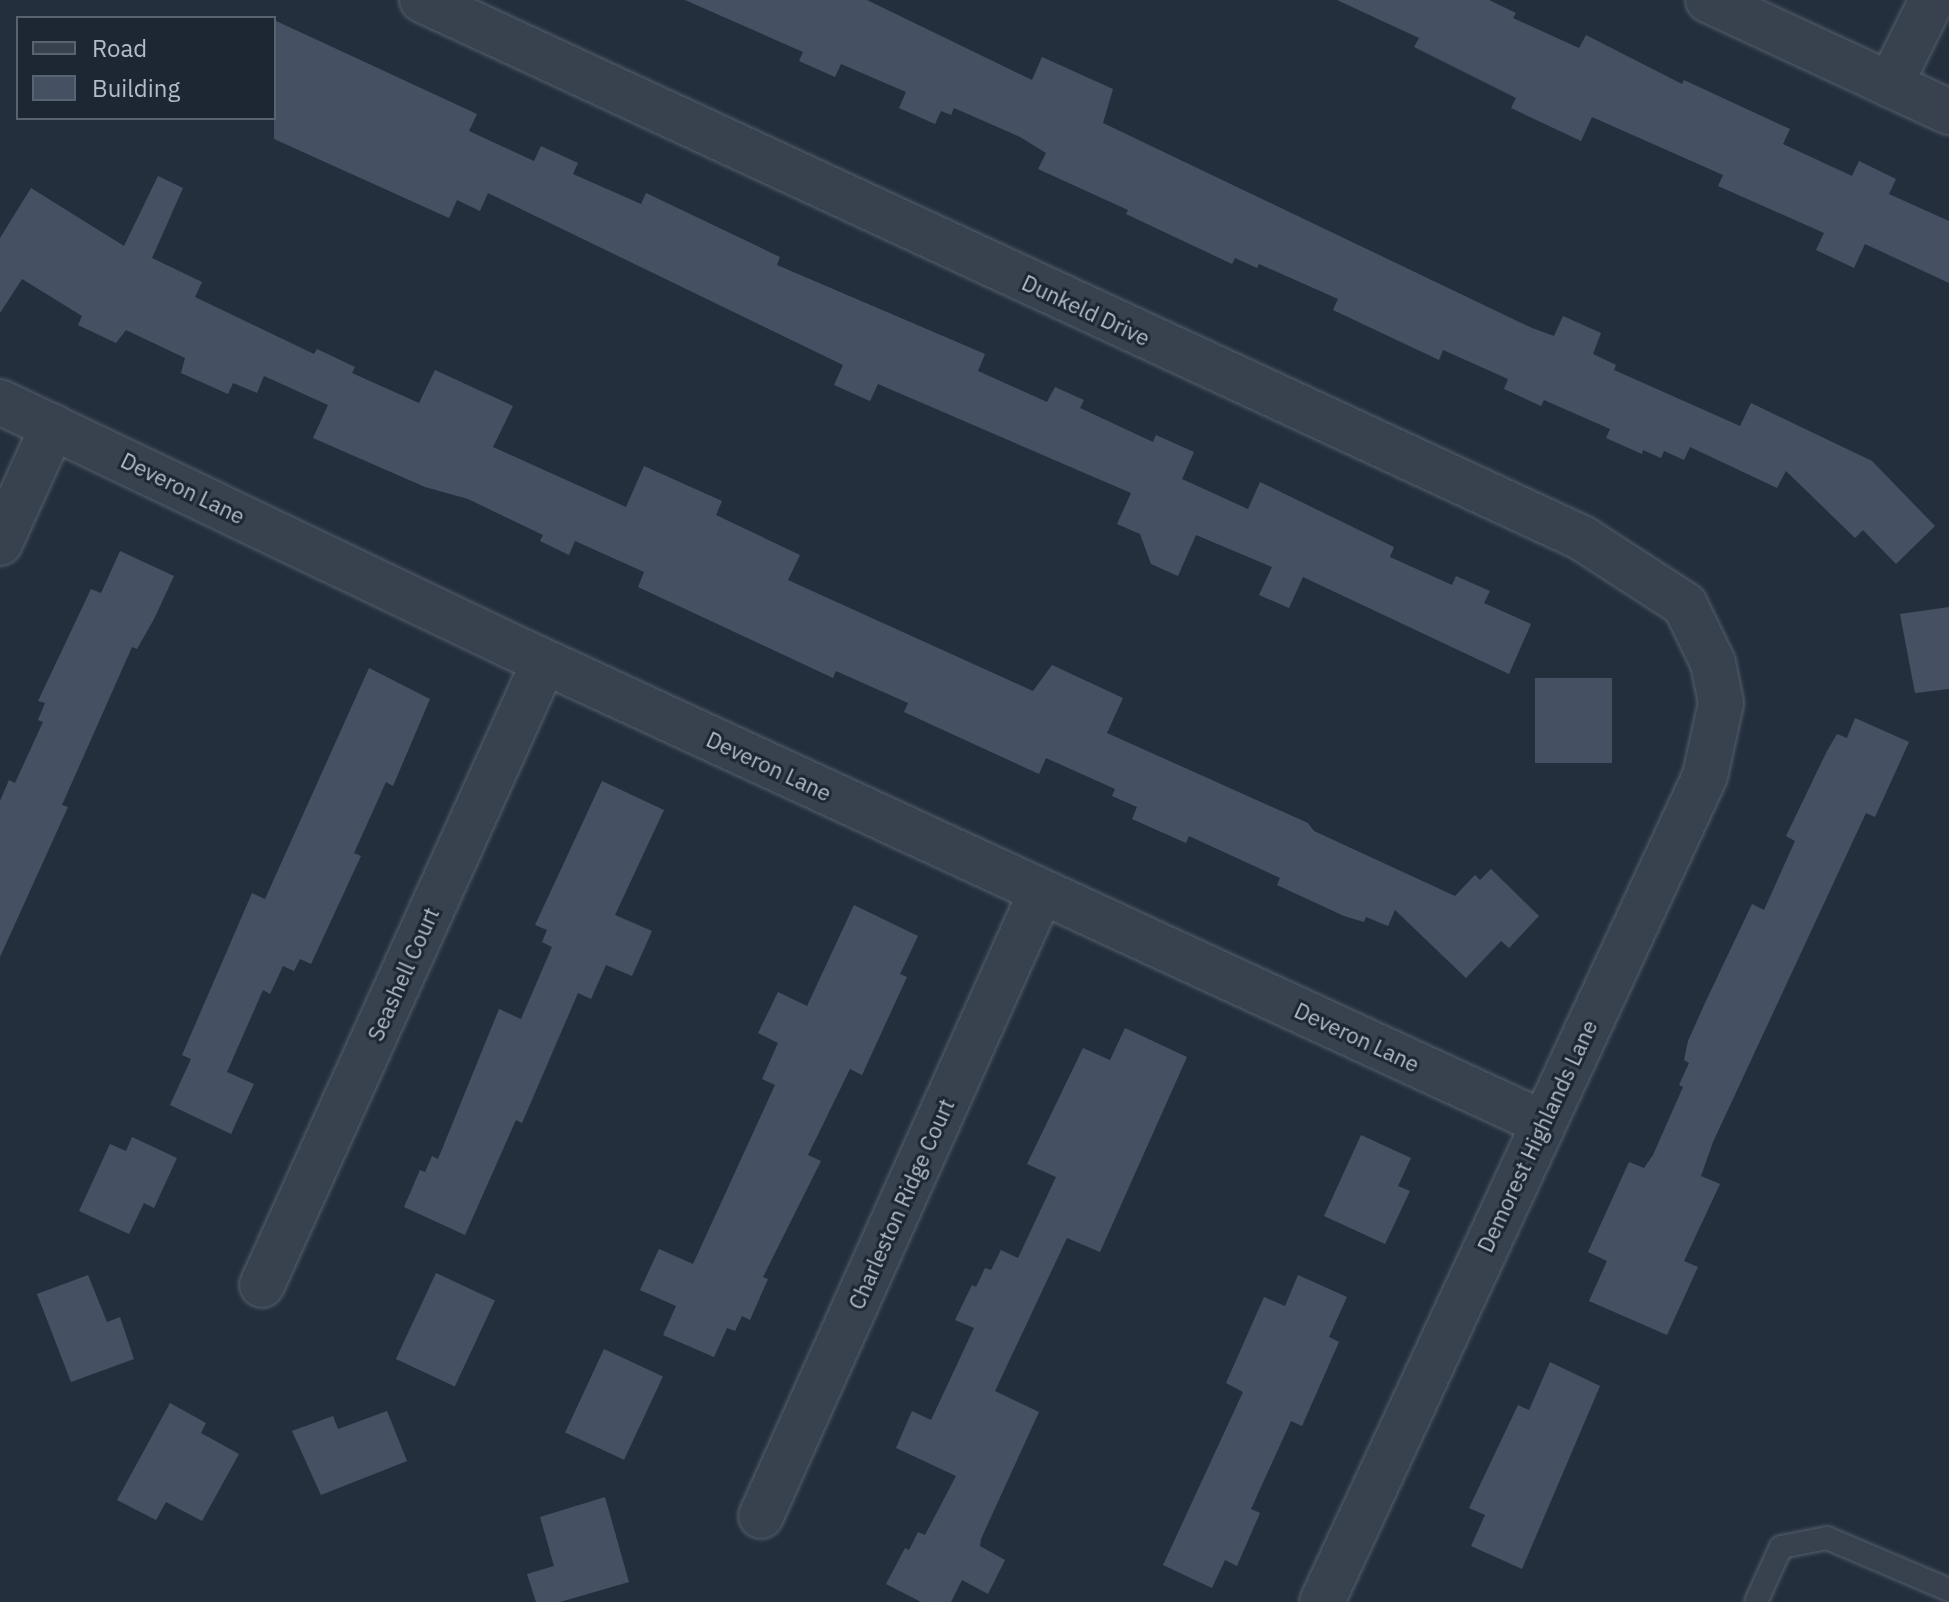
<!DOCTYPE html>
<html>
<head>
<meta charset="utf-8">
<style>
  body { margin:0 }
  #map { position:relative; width:1949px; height:1602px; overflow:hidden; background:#242f3e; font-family:"IBM Plex Sans",sans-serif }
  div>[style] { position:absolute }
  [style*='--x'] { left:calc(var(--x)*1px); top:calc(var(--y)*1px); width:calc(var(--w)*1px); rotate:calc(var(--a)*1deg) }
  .building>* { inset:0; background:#455162; transform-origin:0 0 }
  .roads { filter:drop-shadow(0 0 2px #565f6c) drop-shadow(0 0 2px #565f6c) }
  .service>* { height:22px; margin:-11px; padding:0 11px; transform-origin:11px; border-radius:11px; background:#38414e }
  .minor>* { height:44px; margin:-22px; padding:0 22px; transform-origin:22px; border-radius:22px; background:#38414e }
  span { translate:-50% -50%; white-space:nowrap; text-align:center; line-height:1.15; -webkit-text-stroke:6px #1d2633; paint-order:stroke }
  .street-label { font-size:22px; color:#b4bcc9 }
  .legend { position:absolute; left:16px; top:16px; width:260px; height:104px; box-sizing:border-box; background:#1d2633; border:2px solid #59626f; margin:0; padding:10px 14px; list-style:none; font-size:24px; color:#b4bcc9 }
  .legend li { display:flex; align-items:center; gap:16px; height:40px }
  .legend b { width:40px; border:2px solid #59626f }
</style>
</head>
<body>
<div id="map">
  <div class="building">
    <div style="clip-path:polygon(685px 0,867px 0,1032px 80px,1042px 57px,1113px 89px,1103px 123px,1532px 328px,1554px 336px,1563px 316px,1601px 333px,1593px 354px,1616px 365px,1614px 370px,1740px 426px,1751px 403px,1872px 461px,1935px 526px,1896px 564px,1863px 530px,1855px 538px,1786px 471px,1777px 488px,1690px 447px,1684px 460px,1664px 451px,1661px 458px,1643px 450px,1642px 454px,1606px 438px,1610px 429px,1544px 400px,1541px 406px,1504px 389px,1508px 379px,1443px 350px,1439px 360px,1333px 310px,1338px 299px,1259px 264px,1257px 268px,1235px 258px,1232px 264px,1126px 214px,1128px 210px,1038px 169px,1046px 153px,1020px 137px,954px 108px,951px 115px,941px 111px,935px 124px,899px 108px,906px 92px,841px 64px,835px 77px,799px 61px,803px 52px)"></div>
    <div style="clip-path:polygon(1337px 0,1489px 0,1516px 13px,1513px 18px,1579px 48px,1586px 35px,1682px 84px,1684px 80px,1790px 129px,1783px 144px,1852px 176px,1859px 161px,1896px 179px,1889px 194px,1949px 221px,1949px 283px,1865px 244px,1854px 268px,1816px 250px,1824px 233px,1718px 186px,1723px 175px,1592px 117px,1581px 141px,1511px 108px,1516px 98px,1414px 47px,1419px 38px)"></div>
    <div style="clip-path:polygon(274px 20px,477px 114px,469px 131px,534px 161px,541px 146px,578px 163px,573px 174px,641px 204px,646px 193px,780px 257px,777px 265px,985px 354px,978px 371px,1047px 402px,1055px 387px,1084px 400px,1080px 408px,1153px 442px,1156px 435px,1194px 452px,1182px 479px,1248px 509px,1260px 482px,1394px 547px,1390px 557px,1452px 585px,1456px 576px,1490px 591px,1484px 603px,1531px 624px,1509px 674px,1303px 577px,1289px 608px,1259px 595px,1272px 567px,1196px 535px,1178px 576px,1151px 564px,1140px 534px,1117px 524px,1131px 493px,878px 384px,870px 401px,834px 385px,843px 365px,488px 193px,480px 211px,457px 200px,449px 218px,274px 139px)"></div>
    <div style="clip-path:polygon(158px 176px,183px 188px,152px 258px,202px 282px,195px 297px,314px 354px,317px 349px,355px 367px,352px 373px,419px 403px,435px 370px,513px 406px,493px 447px,626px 507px,644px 466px,722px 501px,716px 515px,800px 555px,788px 580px,1033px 691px,1052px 665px,1123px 698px,1107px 733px,1308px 823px,1314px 831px,1455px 896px,1475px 875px,1480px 880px,1491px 869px,1539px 916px,1509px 948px,1501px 941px,1466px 978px,1395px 910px,1388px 926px,1366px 917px,1364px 922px,1344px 916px,1277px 885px,1280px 878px,1189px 836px,1186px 843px,1132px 819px,1137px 807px,1112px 796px,1115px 789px,1046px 758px,1039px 774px,904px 712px,908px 703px,836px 671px,833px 678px,638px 587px,644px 572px,575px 541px,569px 555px,540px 541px,543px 535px,468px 499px,425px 487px,313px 438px,328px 405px,264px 376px,257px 393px,233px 383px,228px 394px,181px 373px,185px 358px,126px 330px,116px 343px,78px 325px,82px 316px,22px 279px,0 313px,0 238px,31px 188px,124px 246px)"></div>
    <div style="clip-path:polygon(120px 551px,174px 576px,154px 619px,137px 649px,132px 647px,62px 805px,68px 807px,0 957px,0 801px,9px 780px,15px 783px,43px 722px,38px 720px,45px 703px,38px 701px,91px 589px,101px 593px)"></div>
    <div style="clip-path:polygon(1949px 607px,1949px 689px,1915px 693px,1900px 614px)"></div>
    <div style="clip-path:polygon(369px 668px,430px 699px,393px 786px,386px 782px,354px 853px,361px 856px,311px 964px,300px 959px,294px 971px,283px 966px,270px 994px,263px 990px,227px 1072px,254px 1084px,231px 1134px,170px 1105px,191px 1059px,182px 1055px,252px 893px,265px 899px)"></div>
    <div style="left:1535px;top:678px;width:77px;height:85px"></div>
    <div style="clip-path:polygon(1855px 718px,1909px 742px,1875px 817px,1866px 813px,1713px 1142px,1701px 1176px,1720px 1184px,1684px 1261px,1698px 1267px,1667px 1335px,1589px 1301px,1607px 1261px,1588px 1252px,1629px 1162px,1644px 1168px,1653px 1155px,1683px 1087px,1679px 1085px,1689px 1063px,1684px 1060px,1688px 1041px,1705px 1003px,1752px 904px,1764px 910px,1795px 841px,1786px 836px,1827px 751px,1837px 734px,1847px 738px)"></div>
    <div style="clip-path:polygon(602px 781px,664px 810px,615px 915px,652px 931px,632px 976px,606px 965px,591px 999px,578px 993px,522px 1123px,516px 1120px,465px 1235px,404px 1207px,420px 1170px,425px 1172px,432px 1156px,438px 1159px,499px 1009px,521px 1019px,552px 947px,542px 942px,547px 930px,535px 925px)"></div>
    <div style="clip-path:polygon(854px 905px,918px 936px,900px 974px,907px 977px,862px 1075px,850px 1069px,808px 1155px,821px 1161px,763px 1277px,768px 1279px,750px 1320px,742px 1316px,735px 1331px,727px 1328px,714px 1357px,663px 1335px,676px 1306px,640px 1290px,659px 1249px,693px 1264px,775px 1085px,762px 1079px,778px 1043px,758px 1033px,778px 992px,807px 1006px)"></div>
    <div style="clip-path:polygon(1125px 1028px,1187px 1057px,1100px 1252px,1067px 1238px,995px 1391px,1039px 1412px,981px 1539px,980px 1546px,1005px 1560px,988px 1594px,962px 1580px,951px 1602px,921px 1602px,886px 1584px,905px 1548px,909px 1550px,918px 1532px,925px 1535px,956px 1476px,896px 1448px,912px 1411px,931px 1420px,974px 1328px,955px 1320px,972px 1285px,976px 1287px,985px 1268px,991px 1270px,1001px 1250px,1018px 1258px,1056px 1177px,1027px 1164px,1083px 1048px,1110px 1060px)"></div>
    <div style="clip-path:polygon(1361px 1135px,1411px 1158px,1398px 1186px,1410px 1191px,1385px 1244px,1324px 1216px)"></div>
    <div style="clip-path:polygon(132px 1137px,177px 1158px,154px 1208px,144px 1203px,129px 1234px,79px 1211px,110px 1144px,126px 1151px)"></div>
    <div style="left:436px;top:1273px;width:65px;height:95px;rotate:25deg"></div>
    <div style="clip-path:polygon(88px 1275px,107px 1322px,120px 1317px,134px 1359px,71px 1382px,37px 1294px)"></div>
    <div style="clip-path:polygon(1298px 1275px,1347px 1297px,1329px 1337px,1339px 1342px,1302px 1426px,1291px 1421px,1251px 1509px,1260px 1513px,1237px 1566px,1225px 1560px,1212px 1588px,1163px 1565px,1243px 1392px,1226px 1383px,1264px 1297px,1285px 1306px)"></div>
    <div style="left:604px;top:1349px;width:65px;height:92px;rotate:25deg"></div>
    <div style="clip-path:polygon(1550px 1362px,1600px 1386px,1522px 1569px,1471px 1546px,1485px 1515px,1469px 1508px,1518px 1405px,1529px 1410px)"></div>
    <div style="clip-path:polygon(170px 1403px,206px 1423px,201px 1433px,239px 1454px,202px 1521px,166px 1502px,156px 1520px,117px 1500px)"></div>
    <div style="clip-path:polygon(387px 1411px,407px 1461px,321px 1495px,292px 1431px,333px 1416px,338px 1429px)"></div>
    <div style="clip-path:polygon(605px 1497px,629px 1582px,560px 1602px,536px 1602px,527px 1574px,554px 1566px,540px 1517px)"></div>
  </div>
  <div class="roads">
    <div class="service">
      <div style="--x:1756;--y:1602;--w:60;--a:-65.6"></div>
      <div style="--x:1781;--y:1547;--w:47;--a:-11.1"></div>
      <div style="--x:1827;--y:1538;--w:133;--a:23.1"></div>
    </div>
    <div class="minor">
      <div style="--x:422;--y:0;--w:1279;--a:24.88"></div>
      <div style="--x:1582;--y:538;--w:123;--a:33"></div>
      <div style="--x:1685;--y:605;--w:64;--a:64.2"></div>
      <div style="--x:1713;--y:663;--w:41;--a:78.7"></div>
      <div style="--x:1721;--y:703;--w:75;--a:102.4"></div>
      <div style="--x:1705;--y:776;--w:910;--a:114.88"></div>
      <div style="--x:1708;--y:0;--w:266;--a:24.9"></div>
      <div style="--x:1890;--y:85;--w:95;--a:-63.7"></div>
      <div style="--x:0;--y:402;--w:573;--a:25.54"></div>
      <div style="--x:517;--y:649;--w:1128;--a:24.79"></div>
      <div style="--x:0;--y:543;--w:128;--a:-65.6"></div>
      <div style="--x:262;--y:1285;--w:684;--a:-65.65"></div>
      <div style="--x:761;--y:1516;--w:684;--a:-65.83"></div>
    </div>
  </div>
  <div class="street-label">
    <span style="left:1086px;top:310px;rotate:25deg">Dunkeld Drive</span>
    <span style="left:183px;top:488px;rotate:26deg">Deveron Lane</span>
    <span style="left:769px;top:766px;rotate:25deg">Deveron Lane</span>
    <span style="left:403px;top:974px;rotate:-66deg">Seashell Court</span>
    <span style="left:1357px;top:1037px;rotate:25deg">Deveron Lane</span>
    <span style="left:1537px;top:1136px;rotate:-65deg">Demorest Highlands Lane</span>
    <span style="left:901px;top:1204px;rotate:-66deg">Charleston Ridge Court</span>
  </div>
  <ul class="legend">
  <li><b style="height:10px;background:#38414e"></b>Road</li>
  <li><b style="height:22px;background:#455162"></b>Building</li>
  </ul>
</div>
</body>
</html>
